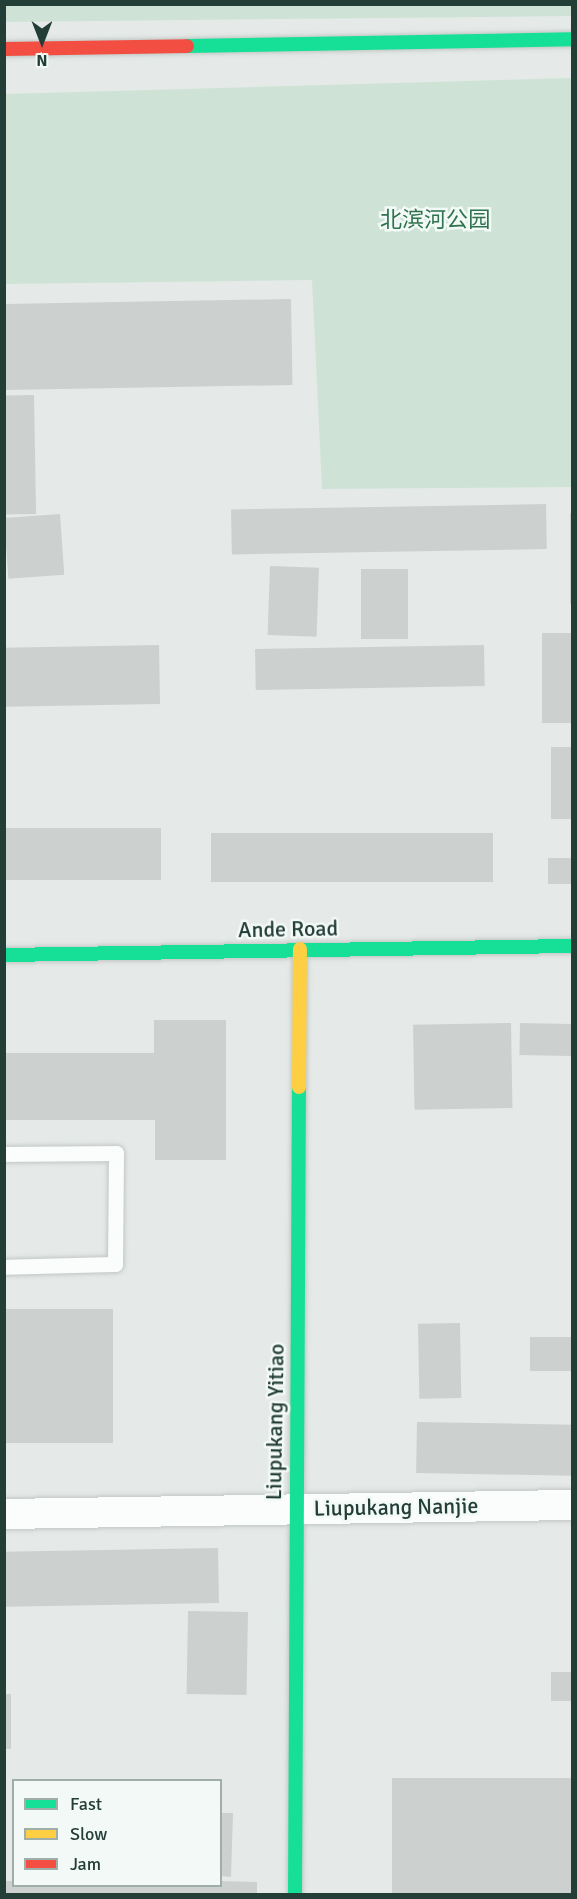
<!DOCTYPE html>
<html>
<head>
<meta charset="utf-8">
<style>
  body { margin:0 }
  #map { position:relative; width:577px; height:1899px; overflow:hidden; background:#e5eae8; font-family:Signika,"Noto Sans SC",sans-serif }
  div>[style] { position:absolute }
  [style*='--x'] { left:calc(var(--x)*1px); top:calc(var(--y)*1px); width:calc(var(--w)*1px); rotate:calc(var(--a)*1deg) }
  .green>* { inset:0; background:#cee3d6 }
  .building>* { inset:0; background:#ccd1cf; transform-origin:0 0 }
  .roads { filter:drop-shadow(0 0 2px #c2c7c5) drop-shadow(0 0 2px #c2c7c5) }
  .lane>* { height:15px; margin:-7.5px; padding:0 7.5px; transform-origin:7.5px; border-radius:7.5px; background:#fbfcfc }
  .street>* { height:30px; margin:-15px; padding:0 15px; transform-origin:15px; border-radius:15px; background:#fbfcfc }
  .fast>* { height:14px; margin:-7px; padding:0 7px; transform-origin:7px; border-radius:7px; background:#16e098 }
  .slow>* { height:14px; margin:-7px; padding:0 7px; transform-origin:7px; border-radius:7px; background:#ffcf43 }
  .jam>* { height:14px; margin:-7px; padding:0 7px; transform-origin:7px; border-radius:7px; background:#f24e42 }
  span { translate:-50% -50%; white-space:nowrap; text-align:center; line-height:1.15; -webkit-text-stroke:5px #f3f9f6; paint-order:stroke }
  .park-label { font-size:22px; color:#2e734d }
  .street-label { font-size:22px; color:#233d37 }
  .frame { position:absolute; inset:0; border:6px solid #233d37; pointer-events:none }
  .legend { position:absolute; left:12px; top:1779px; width:210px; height:108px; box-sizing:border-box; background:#f3f9f6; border:2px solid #a0aeaa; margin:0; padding:8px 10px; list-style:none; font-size:18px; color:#233d37 }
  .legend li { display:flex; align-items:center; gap:12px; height:30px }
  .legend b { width:30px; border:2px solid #a0aeaa }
  .north { position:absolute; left:12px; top:12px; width:60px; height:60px; -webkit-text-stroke:4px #f3f9f6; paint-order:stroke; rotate:180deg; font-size:16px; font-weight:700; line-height:24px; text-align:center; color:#233d37 }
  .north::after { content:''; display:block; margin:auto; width:21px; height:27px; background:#233d37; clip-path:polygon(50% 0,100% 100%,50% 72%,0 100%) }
</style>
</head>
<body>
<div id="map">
  <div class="green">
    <div style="clip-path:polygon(572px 4px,572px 16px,4px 22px,5px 4px)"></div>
    <div style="clip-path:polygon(572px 78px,572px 487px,322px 489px,312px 280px,5px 284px,5px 94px)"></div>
  </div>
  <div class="building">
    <div style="left:291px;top:299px;width:86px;height:287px;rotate:89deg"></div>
    <div style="left:34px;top:395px;width:119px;height:30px;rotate:89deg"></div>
    <div style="left:546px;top:504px;width:45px;height:315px;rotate:89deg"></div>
    <div style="left:570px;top:513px;width:2px;height:91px"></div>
    <div style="left:60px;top:514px;width:61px;height:56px;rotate:86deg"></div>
    <div style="left:270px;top:566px;width:49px;height:69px;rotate:2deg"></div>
    <div style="left:361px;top:569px;width:47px;height:70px"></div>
    <div style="left:542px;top:633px;width:30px;height:90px"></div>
    <div style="left:159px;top:645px;width:59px;height:155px;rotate:89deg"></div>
    <div style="left:484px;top:645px;width:41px;height:229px;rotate:89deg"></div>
    <div style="left:572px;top:747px;width:72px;height:21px;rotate:90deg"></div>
    <div style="left:4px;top:828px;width:157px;height:52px"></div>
    <div style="left:493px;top:833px;width:49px;height:282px;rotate:90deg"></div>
    <div style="left:572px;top:858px;width:26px;height:24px;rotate:90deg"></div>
    <div style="clip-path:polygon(154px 1020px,226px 1020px,226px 1160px,155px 1160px,155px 1120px,4px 1120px,4px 1053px,154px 1053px)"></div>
    <div style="left:511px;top:1023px;width:85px;height:98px;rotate:89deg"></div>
    <div style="left:520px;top:1023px;width:52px;height:32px;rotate:1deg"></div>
    <div style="left:4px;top:1309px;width:109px;height:134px"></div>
    <div style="left:460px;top:1323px;width:75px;height:42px;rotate:89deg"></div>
    <div style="left:572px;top:1337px;width:34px;height:42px;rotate:90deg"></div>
    <div style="left:417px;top:1422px;width:155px;height:51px;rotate:1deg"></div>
    <div style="left:218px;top:1548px;width:55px;height:214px;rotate:89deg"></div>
    <div style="left:188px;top:1611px;width:60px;height:83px;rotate:1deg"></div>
    <div style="left:551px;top:1672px;width:21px;height:29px"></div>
    <div style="left:4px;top:1694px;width:7px;height:55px"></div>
    <div style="left:572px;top:1778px;width:116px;height:180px;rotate:90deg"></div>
    <div style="clip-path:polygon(220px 1813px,233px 1813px,231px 1877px,220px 1876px)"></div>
    <div style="clip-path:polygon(4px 1881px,14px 1881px,14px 1886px,220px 1886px,220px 1881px,257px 1882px,257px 1894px,4px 1894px)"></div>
  </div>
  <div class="roads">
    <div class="lane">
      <div style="--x:4;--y:1154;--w:112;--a:-0.5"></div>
      <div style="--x:116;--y:1153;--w:111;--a:90.5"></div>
      <div style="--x:115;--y:1264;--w:111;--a:178.5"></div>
    </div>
    <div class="street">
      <div style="--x:4;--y:1514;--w:568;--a:-0.91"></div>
    </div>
    <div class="fast">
      <div style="--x:187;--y:46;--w:385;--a:-1"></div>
      <div style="--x:4;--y:955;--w:568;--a:-0.91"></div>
      <div style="--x:295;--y:1894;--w:807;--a:-89.72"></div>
    </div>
    <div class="slow">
      <div style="--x:299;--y:1087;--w:138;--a:-89.6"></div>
    </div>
    <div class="jam">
      <div style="--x:4;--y:49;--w:183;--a:-0.9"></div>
    </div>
  </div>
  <div class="park-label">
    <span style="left:435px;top:220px">北滨河公园</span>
  </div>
  <div class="street-label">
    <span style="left:288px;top:929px;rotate:-1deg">Ande Road</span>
    <span style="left:275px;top:1422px;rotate:-89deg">Liupukang Yitiao</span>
    <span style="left:396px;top:1507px;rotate:-1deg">Liupukang Nanjie</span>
  </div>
  <div class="frame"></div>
  <ul class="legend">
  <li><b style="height:8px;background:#16e098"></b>Fast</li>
  <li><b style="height:8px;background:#ffcf43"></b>Slow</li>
  <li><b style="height:8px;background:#f24e42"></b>Jam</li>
  </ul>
  <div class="north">N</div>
</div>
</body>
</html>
